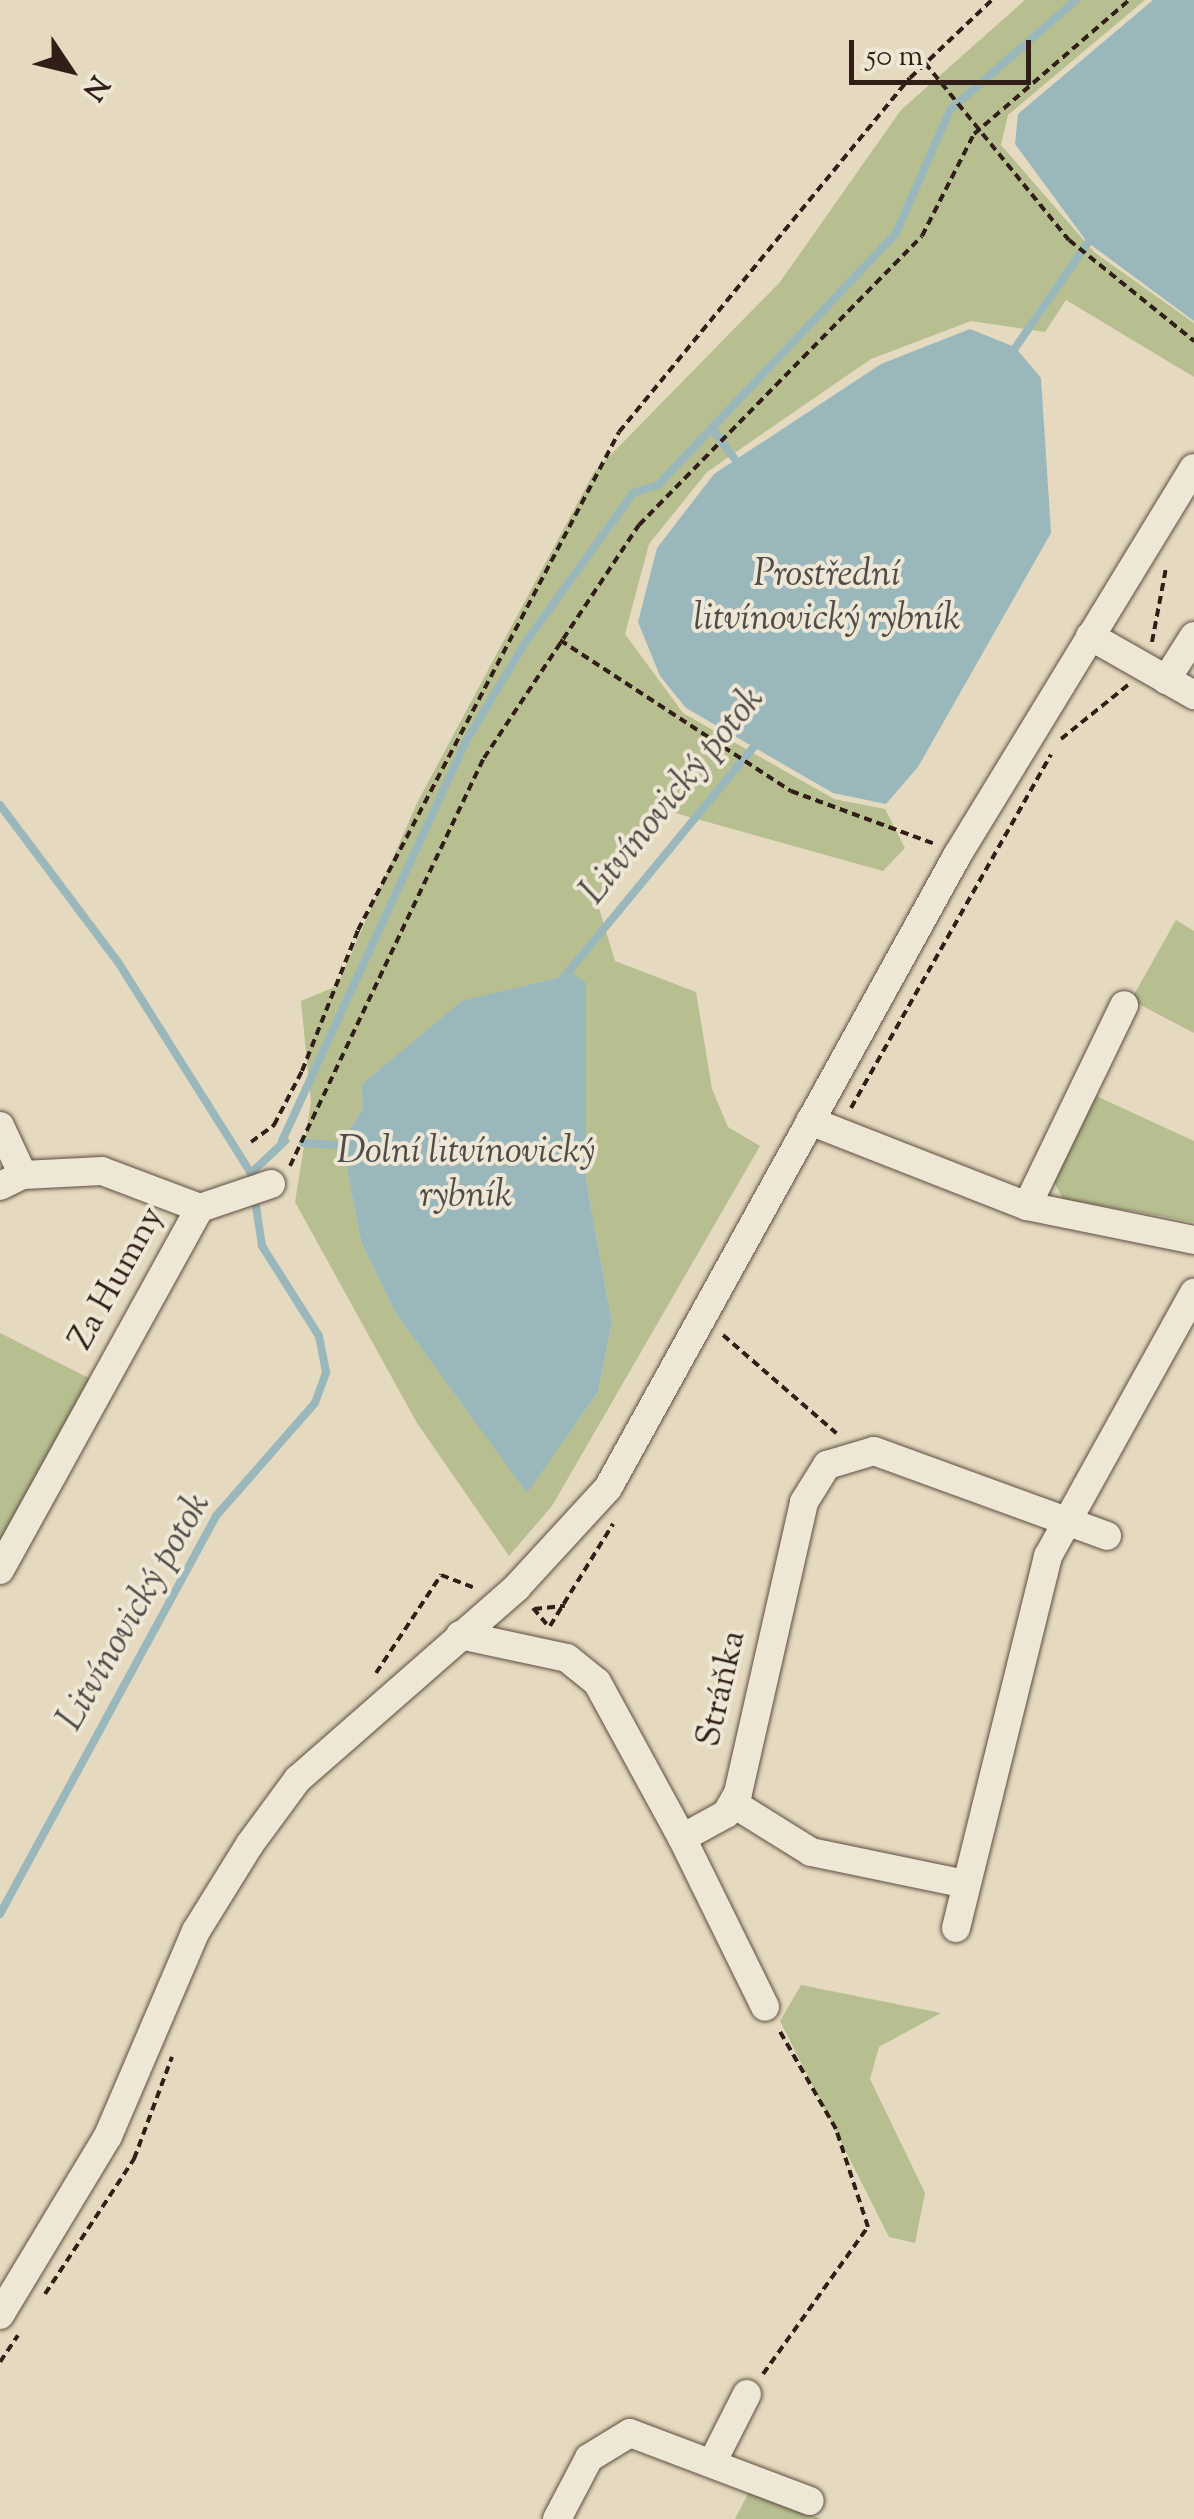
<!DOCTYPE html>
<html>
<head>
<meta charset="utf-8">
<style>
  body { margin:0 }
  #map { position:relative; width:1194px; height:2519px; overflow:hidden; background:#e5dabf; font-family:"Sorts Mill Goudy",serif }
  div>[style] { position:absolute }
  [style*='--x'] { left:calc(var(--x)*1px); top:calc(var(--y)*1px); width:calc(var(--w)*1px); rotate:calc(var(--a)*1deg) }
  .green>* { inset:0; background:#b7be90 }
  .water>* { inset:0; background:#9ab8bc }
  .stream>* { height:8px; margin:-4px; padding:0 4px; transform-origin:4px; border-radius:4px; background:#9ab8bc }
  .path>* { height:4px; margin-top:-2px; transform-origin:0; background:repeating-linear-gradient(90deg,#301e17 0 8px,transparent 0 13px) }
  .roads { filter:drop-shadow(0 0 2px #5d4d41) drop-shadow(0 0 2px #5d4d41) }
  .minor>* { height:28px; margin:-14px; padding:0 14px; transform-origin:14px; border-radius:14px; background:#eee7d5 }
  span { translate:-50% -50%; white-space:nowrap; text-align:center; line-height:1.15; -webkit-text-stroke:8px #eee7d5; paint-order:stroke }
  .street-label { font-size:35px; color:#301e17 }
  .water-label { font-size:38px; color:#504c49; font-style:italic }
  .north { position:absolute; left:20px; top:20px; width:100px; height:100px; -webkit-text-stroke:8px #eee7d5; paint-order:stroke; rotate:125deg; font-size:28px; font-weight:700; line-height:40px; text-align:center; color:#301e17 }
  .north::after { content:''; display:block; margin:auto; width:35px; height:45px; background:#301e17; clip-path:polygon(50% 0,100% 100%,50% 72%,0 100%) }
  .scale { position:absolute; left:849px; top:40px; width:182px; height:45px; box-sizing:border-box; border:5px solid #301e17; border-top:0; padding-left:12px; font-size:30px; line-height:35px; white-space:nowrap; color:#301e17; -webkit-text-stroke:8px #eee7d5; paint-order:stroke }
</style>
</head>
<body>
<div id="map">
  <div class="green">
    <div style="clip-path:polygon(evenodd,1025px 0,1145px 0,1008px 115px,1001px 145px,1094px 252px,1194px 323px,1194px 377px,1066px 300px,1045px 332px,971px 321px,871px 359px,707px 472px,649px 544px,625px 634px,683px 713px,834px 799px,885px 809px,905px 848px,883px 871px,668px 811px,598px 905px,615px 961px,696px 992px,712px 1089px,728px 1127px,760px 1146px,552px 1506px,509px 1556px,417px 1423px,295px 1202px,311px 1102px,301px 1001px,337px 986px,417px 803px,594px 472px,780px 282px,901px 110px,1025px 0,572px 974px,586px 982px,586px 1180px,612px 1322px,598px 1392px,527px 1492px,395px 1312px,361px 1242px,342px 1143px,363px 1108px,361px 1085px,462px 1002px,572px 974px)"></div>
    <div style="clip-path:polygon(1176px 920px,1194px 931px,1194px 1033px,1131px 1000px)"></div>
    <div style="clip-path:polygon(1094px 1095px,1194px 1141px,1194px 1222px,1063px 1199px,1054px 1182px)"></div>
    <div style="clip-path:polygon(0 1333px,91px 1379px,0 1546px)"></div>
    <div style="clip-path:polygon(801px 1985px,941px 2013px,879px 2047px,870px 2079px,925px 2193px,915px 2243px,889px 2237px,780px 2021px)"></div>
    <div style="clip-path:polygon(749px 2492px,822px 2519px,735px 2519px)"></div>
  </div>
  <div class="water">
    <div style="clip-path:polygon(1153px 0,1194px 0,1194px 321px,1087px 242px,1015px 144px,1018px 114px)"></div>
    <div style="clip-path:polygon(970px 329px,1015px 347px,1041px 378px,1051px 533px,918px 767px,886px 804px,833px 793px,686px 708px,660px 676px,638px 622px,657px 548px,714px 474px,881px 364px)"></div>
    <div style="clip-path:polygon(573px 974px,586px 982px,586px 1180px,612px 1322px,598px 1392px,527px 1493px,395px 1312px,361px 1242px,342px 1143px,363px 1108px,361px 1085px,462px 1001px)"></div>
  </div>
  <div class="stream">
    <div style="--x:1011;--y:354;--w:141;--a:-55.4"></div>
    <div style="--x:712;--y:428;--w:51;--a:53.8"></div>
    <div style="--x:0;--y:805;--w:196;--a:53.1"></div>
    <div style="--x:118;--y:962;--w:249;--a:57.8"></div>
    <div style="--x:560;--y:982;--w:311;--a:-50.5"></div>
    <div style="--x:282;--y:1141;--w:438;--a:-65.3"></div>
    <div style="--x:465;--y:743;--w:117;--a:-59"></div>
    <div style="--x:525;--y:643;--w:185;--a:-54.2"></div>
    <div style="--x:633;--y:493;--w:26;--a:-18"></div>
    <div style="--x:658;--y:485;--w:347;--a:-46.6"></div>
    <div style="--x:896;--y:233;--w:134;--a:-66.3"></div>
    <div style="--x:950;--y:110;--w:167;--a:-41.1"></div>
    <div style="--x:303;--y:1143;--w:48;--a:3.6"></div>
    <div style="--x:0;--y:1914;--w:453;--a:-61.5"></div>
    <div style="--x:216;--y:1516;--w:150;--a:-48.8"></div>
    <div style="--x:315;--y:1403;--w:33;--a:-70"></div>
    <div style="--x:326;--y:1372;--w:37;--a:-101"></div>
    <div style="--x:319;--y:1336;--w:107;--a:-122.3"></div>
    <div style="--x:262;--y:1246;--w:74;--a:-98.6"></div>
    <div style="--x:251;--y:1173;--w:47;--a:-43.3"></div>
  </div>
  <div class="path">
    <div style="--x:925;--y:63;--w:228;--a:50.9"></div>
    <div style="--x:1069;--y:240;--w:161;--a:38.9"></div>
    <div style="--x:560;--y:640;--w:276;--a:33.2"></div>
    <div style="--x:791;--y:791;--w:153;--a:20.2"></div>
    <div style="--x:1152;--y:642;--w:75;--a:-79.3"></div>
    <div style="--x:1061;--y:739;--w:86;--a:-38.9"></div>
    <div style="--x:851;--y:1108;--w:406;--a:-60.5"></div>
    <div style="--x:251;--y:1142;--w:29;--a:-36"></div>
    <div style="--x:274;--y:1125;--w:61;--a:-62.6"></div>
    <div style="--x:302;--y:1071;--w:152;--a:-68.3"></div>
    <div style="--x:358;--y:930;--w:562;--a:-62.34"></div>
    <div style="--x:619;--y:432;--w:458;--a:-50.6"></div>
    <div style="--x:910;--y:78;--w:113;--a:-43.6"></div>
    <div style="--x:290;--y:1166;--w:452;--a:-64.6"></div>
    <div style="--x:484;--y:758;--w:280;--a:-56.4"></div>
    <div style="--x:639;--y:525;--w:404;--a:-45.6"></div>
    <div style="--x:922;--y:236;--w:114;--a:-63"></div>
    <div style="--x:974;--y:134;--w:205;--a:-40.8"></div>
    <div style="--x:723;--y:1335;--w:150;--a:40.9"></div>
    <div style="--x:533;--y:1608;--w:25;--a:50"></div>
    <div style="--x:534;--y:1609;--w:31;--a:-6"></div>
    <div style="--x:550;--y:1626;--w:120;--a:-58.3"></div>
    <div style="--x:376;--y:1673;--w:118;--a:-56.4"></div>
    <div style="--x:441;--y:1575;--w:36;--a:21"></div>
    <div style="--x:45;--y:2294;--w:162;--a:-56.6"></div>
    <div style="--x:134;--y:2159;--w:109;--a:-69.6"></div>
    <div style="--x:0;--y:2362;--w:32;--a:-56"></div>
    <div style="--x:763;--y:2374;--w:181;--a:-54.5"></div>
    <div style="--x:868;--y:2227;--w:103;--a:-108.1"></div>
    <div style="--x:836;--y:2129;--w:116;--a:-119.9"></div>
  </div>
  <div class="roads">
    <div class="minor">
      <div style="--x:1090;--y:636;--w:120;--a:29.6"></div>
      <div style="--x:1166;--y:680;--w:52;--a:-57.5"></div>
      <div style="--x:810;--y:1121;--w:233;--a:21.4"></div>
      <div style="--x:1027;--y:1206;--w:170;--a:11.5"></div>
      <div style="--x:0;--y:1126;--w:54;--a:64.9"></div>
      <div style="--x:0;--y:1186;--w:25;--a:-26"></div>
      <div style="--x:23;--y:1175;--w:79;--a:-2.9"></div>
      <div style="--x:102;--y:1171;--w:105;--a:20.7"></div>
      <div style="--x:1027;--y:1206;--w:223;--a:-64.2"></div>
      <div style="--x:200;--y:1208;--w:75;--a:-18.7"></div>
      <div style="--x:0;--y:1570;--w:414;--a:-61.1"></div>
      <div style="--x:460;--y:1635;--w:109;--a:12.1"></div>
      <div style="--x:567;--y:1658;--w:38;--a:39"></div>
      <div style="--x:597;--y:1682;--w:178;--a:61.4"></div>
      <div style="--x:682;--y:1838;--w:50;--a:-28.6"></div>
      <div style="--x:726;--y:1814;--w:24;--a:-60"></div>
      <div style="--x:738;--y:1793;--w:298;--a:-77.2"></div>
      <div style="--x:804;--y:1502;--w:44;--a:-58.1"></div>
      <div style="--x:827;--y:1465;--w:49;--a:-16.6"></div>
      <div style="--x:874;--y:1451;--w:248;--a:20"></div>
      <div style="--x:734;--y:1804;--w:91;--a:31.9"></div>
      <div style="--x:811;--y:1852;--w:158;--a:11.7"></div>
      <div style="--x:682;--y:1838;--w:188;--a:63.8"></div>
      <div style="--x:956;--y:1928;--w:383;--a:-76.1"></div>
      <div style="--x:1048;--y:1556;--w:301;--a:-61"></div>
      <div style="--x:0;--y:2315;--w:209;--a:-58.9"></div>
      <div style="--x:108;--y:2136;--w:223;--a:-66.8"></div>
      <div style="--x:196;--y:1931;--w:102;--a:-58.2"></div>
      <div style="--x:250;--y:1844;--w:81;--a:-53.6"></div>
      <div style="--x:298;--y:1779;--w:291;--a:-41.2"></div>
      <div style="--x:517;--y:1587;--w:134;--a:-47.4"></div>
      <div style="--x:608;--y:1488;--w:724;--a:-61.1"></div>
      <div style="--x:958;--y:854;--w:452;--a:-58.6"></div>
      <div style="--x:713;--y:2461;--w:75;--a:-63.1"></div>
      <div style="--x:557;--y:2519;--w:69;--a:-62.3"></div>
      <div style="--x:589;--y:2458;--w:48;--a:-31.4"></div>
      <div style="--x:630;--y:2433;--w:192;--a:20.7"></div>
    </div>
  </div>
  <div class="street-label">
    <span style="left:118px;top:1279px;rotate:-61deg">Za Humny</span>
    <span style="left:723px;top:1689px;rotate:-77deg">Stráňka</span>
  </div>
  <div class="water-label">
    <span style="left:827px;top:599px">Prostřední<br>litvínovický rybník</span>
    <span style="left:674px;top:797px;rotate:-51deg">Litvínovický potok</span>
    <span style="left:466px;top:1176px">Dolní litvínovický<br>rybník</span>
    <span style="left:136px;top:1613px;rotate:-60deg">Litvínovický potok</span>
  </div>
  <div class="north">N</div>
  <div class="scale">50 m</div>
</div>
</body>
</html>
